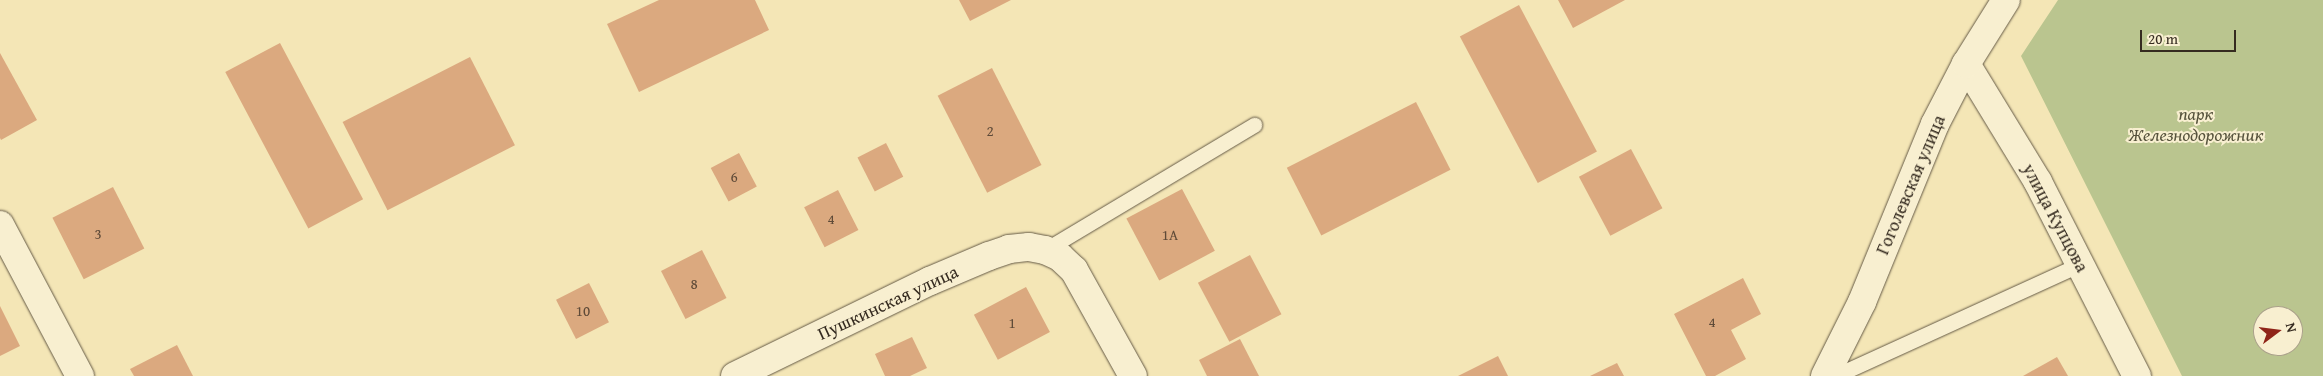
<!DOCTYPE html>
<html>
<head>
<meta charset="utf-8">
<style>
  body { margin:0 }
  #map { position:relative; width:2323px; height:376px; overflow:hidden; background:#f4e6b6; font-family:"Gentium Book Plus",serif }
  div>[style] { position:absolute }
  [style*='--x'] { left:calc(var(--x)*1px); top:calc(var(--y)*1px); width:calc(var(--w)*1px); rotate:calc(var(--a)*1deg) }
  .green>* { inset:0; background:#bac58f }
  .building>* { inset:0; background:#dba97f; transform-origin:0 0 }
  .roads { filter:drop-shadow(0 0 1px #655a46) drop-shadow(0 0 1px #655a46) }
  .lane>* { height:15px; margin:-7.5px; padding:0 7.5px; transform-origin:7.5px; border-radius:7.5px; background:#f8efd0 }
  .street>* { height:28px; margin:-14px; padding:0 14px; transform-origin:14px; border-radius:14px; background:#f8efd0 }
  span { translate:-50% -50%; white-space:nowrap; text-align:center; line-height:1.15; -webkit-text-stroke:4px #f8efd0; paint-order:stroke }
  .number-label { font-size:15px; color:#5e4a38 }
  .number-label span { -webkit-text-stroke-width:0 }
  .park-label { font-size:18px; color:#56523c; font-style:italic }
  .street-label { font-size:18px; color:#352b20 }
  .north { position:absolute; left:2253px; top:306px; width:50px; height:50px; box-sizing:border-box; background:#f8efd0; border:1px solid #aaa18a; border-radius:50%; rotate:75deg; font-size:14px; font-weight:700; line-height:20px; text-align:center; color:#352b20 }
  .north::after { content:''; display:block; margin:auto; width:18px; height:22px; background:#8f2418; clip-path:polygon(50% 0,100% 100%,50% 72%,0 100%) }
  .scale { position:absolute; left:2140px; top:30px; width:96px; height:22px; box-sizing:border-box; border:2px solid #352b20; border-top:0; padding-left:6px; font-size:15px; line-height:18px; white-space:nowrap; color:#352b20; -webkit-text-stroke:4px #f8efd0; paint-order:stroke }
</style>
</head>
<body>
<div id="map">
  <div class="green">
    <div style="clip-path:polygon(evenodd,2058px 0,2323px 0,2323px 376px,2182px 376px,2021px 56px,2058px 0,2263px 316px,2293px 316px,2293px 346px,2263px 346px,2263px 316px)"></div>
  </div>
  <div class="building">
    <div style="clip-path:polygon(659px 0,755px 0,769px 30px,639px 92px,607px 24px)"></div>
    <div style="clip-path:polygon(959px 0,1011px 0,970px 21px)"></div>
    <div style="clip-path:polygon(1558px 0,1625px 0,1573px 28px)"></div>
    <div style="left:1519px;top:5px;width:166px;height:67px;rotate:62deg"></div>
    <div style="left:280px;top:43px;width:177px;height:62px;rotate:62deg"></div>
    <div style="clip-path:polygon(0 53px,37px 120px,1px 140px,0 138px)"></div>
    <div style="left:470px;top:57px;width:99px;height:143px;rotate:63deg"></div>
    <div style="left:992px;top:68px;width:109px;height:61px;rotate:63deg"></div>
    <div style="left:1416px;top:102px;width:76px;height:145px;rotate:63deg"></div>
    <div style="left:886px;top:143px;width:38px;height:32px;rotate:63deg"></div>
    <div style="left:1631px;top:149px;width:67px;height:59px;rotate:62deg"></div>
    <div style="left:739px;top:153px;width:38px;height:32px;rotate:62deg"></div>
    <div style="left:113px;top:187px;width:69px;height:68px;rotate:63deg"></div>
    <div style="left:1182px;top:189px;width:70px;height:63px;rotate:62deg"></div>
    <div style="left:838px;top:190px;width:45px;height:38px;rotate:63deg"></div>
    <div style="left:702px;top:250px;width:54px;height:46px;rotate:63deg"></div>
    <div style="left:1250px;top:255px;width:67px;height:59px;rotate:62deg"></div>
    <div style="clip-path:polygon(1743px 278px,1761px 314px,1731px 330px,1746px 359px,1715px 376px,1706px 376px,1674px 314px)"></div>
    <div style="left:589px;top:283px;width:44px;height:37px;rotate:63deg"></div>
    <div style="left:1026px;top:287px;width:51px;height:59px;rotate:62deg"></div>
    <div style="clip-path:polygon(0 306px,20px 346px,0 356px)"></div>
    <div style="clip-path:polygon(912px 337px,927px 368px,910px 376px,885px 376px,875px 354px)"></div>
    <div style="clip-path:polygon(1240px 339px,1259px 376px,1207px 376px,1199px 360px)"></div>
    <div style="clip-path:polygon(177px 345px,193px 376px,134px 376px,130px 369px)"></div>
    <div style="clip-path:polygon(1498px 356px,1508px 376px,1458px 376px)"></div>
    <div style="clip-path:polygon(2057px 357px,2068px 376px,2023px 376px)"></div>
    <div style="clip-path:polygon(1617px 363px,1624px 376px,1590px 376px)"></div>
  </div>
  <div class="roads">
    <div class="lane">
      <div style="--x:1045;--y:250;--w:244;--a:-30.9"></div>
      <div style="--x:1835;--y:376;--w:270;--a:-24.5"></div>
    </div>
    <div class="street">
      <div style="--x:1966;--y:64;--w:138;--a:58.6"></div>
      <div style="--x:2038;--y:182;--w:218;--a:63"></div>
      <div style="--x:0;--y:225;--w:171;--a:62.1"></div>
      <div style="--x:735;--y:376;--w:217;--a:-26"></div>
      <div style="--x:930;--y:281;--w:64;--a:-23"></div>
      <div style="--x:989;--y:256;--w:21;--a:-19"></div>
      <div style="--x:1009;--y:249;--w:20;--a:-6"></div>
      <div style="--x:1029;--y:247;--w:16;--a:11"></div>
      <div style="--x:1045;--y:250;--w:17;--a:25"></div>
      <div style="--x:1060;--y:257;--w:19;--a:43"></div>
      <div style="--x:1074;--y:270;--w:121;--a:60.9"></div>
      <div style="--x:1825;--y:376;--w:83;--a:-63.4"></div>
      <div style="--x:1862;--y:302;--w:192;--a:-67.7"></div>
      <div style="--x:1935;--y:124;--w:68;--a:-62.7"></div>
      <div style="--x:1966;--y:64;--w:75;--a:-58"></div>
    </div>
  </div>
  <div class="number-label">
    <span style="left:990px;top:131px">2</span>
    <span style="left:734px;top:177px">6</span>
    <span style="left:831px;top:219px">4</span>
    <span style="left:98px;top:234px">3</span>
    <span style="left:1170px;top:235px">1А</span>
    <span style="left:694px;top:284px">8</span>
    <span style="left:583px;top:311px">10</span>
    <span style="left:1712px;top:322px">4</span>
    <span style="left:1012px;top:323px">1</span>
  </div>
  <div class="park-label">
    <span style="left:2196px;top:125px">парк<br>Железнодорожник</span>
  </div>
  <div class="street-label">
    <span style="left:1911px;top:185px;rotate:-67deg">Гоголевская улица</span>
    <span style="left:2055px;top:218px;rotate:62deg">улица Купцова</span>
    <span style="left:888px;top:303px;rotate:-25deg">Пушкинская улица</span>
  </div>
  <div class="north">N</div>
  <div class="scale">20 m</div>
</div>
</body>
</html>
